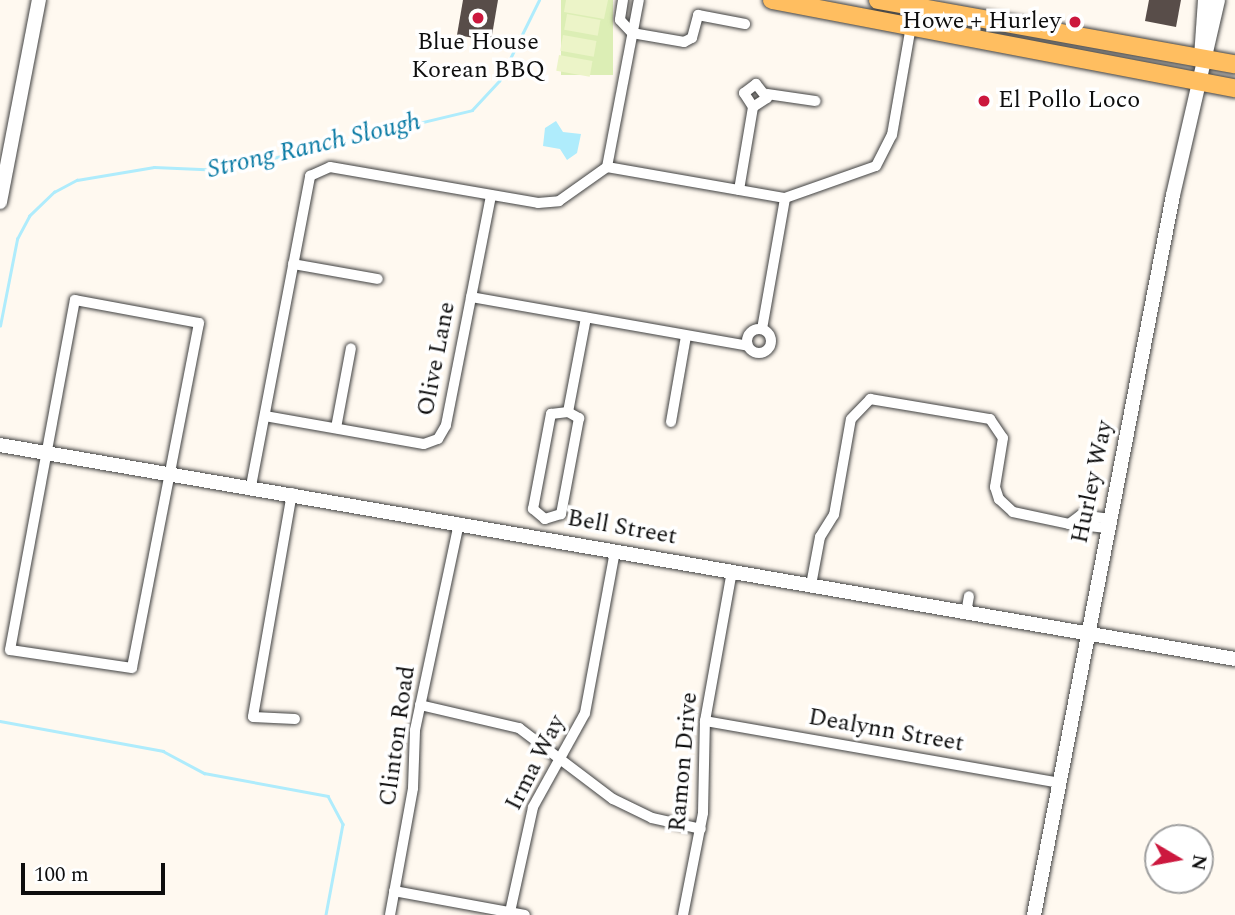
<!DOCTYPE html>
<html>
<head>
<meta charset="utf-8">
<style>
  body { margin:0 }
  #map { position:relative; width:1235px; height:915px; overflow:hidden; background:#fff9f0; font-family:Spectral,serif }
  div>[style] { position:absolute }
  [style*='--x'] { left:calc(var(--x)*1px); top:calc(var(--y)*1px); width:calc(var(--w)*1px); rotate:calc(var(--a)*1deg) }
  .green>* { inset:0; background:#dceeb5; transform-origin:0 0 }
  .pitch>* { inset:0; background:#ecf4c8; transform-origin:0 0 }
  .water>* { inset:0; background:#afecfc }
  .stream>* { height:2.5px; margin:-1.25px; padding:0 1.25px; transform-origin:1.25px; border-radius:1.25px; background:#afecfc }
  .building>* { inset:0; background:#584d49 }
  .roads { filter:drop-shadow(0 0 2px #414141) drop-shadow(0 0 2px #414141) }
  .minor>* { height:10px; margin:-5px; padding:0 5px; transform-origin:5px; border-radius:5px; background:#fff }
  .minor>.ring { margin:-5px; padding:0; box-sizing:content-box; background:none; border:10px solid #fff; border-radius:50% }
  .tertiary>* { height:14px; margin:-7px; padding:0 7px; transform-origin:7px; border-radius:7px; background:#fff }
  .primary>* { height:18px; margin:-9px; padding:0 9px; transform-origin:9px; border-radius:9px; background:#ffbe60 }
  .dots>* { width:19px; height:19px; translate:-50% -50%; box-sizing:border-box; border:4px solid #fff; border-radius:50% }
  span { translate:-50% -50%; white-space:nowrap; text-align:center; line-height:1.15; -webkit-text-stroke:7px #fff; paint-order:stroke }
  .poi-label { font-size:24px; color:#0e0e0e }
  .right { translate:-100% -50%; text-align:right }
  .left { translate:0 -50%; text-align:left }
  .street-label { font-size:24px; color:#0e0e0e }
  .water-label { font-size:26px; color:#0b7ba5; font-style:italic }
  .north { position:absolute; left:1144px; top:824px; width:70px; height:70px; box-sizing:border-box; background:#fff; border:2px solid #9f9f9f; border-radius:50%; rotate:100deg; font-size:19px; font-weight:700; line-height:28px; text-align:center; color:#0e0e0e }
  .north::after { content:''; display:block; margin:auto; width:24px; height:32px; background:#cc183e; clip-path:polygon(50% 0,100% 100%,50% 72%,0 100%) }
  .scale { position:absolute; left:21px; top:863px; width:144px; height:32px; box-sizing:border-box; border:4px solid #0e0e0e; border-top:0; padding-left:9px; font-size:21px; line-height:24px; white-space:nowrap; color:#0e0e0e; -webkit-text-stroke:5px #fff; paint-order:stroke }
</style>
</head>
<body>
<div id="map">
  <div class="green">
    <div style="left:561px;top:0;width:52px;height:75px"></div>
  </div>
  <div class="pitch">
    <div style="clip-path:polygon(566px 0,608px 0,604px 19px,564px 12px)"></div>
    <div style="left:567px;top:14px;width:34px;height:16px;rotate:10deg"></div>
    <div style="left:563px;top:35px;width:34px;height:16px;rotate:10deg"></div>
    <div style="left:559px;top:55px;width:34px;height:16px;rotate:10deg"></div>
  </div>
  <div class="water">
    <div style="clip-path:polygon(556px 121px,563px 132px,581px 134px,577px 153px,567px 160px,560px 149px,543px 146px,545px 128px)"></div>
  </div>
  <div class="stream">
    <div style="--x:0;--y:326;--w:89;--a:-78.9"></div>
    <div style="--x:17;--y:239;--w:26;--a:-62"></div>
    <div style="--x:29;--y:216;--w:35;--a:-44"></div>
    <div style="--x:54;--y:192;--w:26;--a:-28"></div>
    <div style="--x:77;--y:180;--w:78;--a:-9.6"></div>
    <div style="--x:154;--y:167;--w:69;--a:2.5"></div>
    <div style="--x:223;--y:170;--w:256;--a:-13.5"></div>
    <div style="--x:472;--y:110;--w:40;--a:-47"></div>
    <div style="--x:499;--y:81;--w:90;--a:-63.7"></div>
    <div style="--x:0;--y:721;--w:166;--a:10.4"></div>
    <div style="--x:163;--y:751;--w:47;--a:28.2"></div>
    <div style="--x:204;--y:773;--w:126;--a:10.5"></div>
    <div style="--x:328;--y:796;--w:32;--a:62"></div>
    <div style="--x:343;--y:824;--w:93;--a:100.6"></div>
  </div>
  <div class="building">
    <div style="clip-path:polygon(463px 0,498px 0,491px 41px,457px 35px)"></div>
    <div style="clip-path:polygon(1149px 0,1181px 0,1176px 27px,1145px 21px)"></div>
  </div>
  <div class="roads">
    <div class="minor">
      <div style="--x:623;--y:0;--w:20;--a:99"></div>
      <div style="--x:620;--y:20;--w:18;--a:47"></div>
      <div style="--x:632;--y:33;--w:53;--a:9.8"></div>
      <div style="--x:684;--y:42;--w:9;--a:-27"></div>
      <div style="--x:692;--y:38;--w:24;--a:-75"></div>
      <div style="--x:698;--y:15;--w:48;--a:10.8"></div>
      <div style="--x:767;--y:94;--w:49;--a:8.3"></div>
      <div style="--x:607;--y:167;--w:181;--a:9.9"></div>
      <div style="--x:785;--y:198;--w:96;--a:-19.4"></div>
      <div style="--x:876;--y:166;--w:35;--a:-63"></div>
      <div style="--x:892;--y:135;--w:111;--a:-80.1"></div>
      <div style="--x:739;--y:190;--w:84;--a:-80.4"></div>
      <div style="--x:753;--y:107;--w:17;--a:-33"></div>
      <div style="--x:767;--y:98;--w:18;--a:-128"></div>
      <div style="--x:756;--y:84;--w:15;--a:143"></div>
      <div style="--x:744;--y:93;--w:17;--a:57"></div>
      <div style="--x:293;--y:264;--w:86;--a:10"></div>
      <div style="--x:471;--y:297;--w:281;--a:10"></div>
      <div style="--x:75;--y:300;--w:126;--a:10.5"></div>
      <div style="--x:199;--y:323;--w:351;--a:101"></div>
      <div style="--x:132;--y:668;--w:123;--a:-171.6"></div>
      <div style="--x:10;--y:650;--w:356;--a:-79.5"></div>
      <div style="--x:762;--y:329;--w:133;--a:-80"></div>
      <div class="ring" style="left:747px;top:329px;width:14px;height:14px"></div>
      <div style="--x:568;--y:412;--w:13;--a:29"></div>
      <div style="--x:579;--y:418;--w:98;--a:100.6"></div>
      <div style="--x:561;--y:514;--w:17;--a:163"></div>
      <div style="--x:545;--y:519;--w:16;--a:-140"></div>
      <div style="--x:533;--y:509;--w:97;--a:-79.3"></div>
      <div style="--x:551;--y:414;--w:17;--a:-7"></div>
      <div style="--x:568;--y:412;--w:96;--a:-79.2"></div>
      <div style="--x:265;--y:416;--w:161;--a:10"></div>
      <div style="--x:424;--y:444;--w:15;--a:-20"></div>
      <div style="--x:438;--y:439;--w:16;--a:-60"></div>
      <div style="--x:446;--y:425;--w:234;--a:-78.9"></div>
      <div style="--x:671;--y:422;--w:87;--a:-80.1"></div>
      <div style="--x:336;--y:428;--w:81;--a:-79.4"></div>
      <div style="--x:251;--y:486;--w:316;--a:-79.2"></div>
      <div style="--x:310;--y:176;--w:22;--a:-24"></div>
      <div style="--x:330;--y:167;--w:211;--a:9.8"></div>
      <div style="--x:538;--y:203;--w:21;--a:-5"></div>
      <div style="--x:559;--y:201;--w:59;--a:-35.3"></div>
      <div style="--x:607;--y:167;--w:170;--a:-79.2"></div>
      <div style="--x:292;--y:493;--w:227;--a:99.9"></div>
      <div style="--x:253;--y:717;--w:42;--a:2.7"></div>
      <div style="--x:1107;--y:528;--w:38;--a:-174"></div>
      <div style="--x:1069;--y:524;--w:15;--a:-37"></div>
      <div style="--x:1081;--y:515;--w:27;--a:8"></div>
      <div style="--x:811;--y:585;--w:49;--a:-79.4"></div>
      <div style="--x:820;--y:537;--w:26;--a:-58"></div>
      <div style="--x:834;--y:515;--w:97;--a:-80"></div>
      <div style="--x:851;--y:419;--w:28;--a:-46"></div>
      <div style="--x:870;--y:399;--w:122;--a:9.5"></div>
      <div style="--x:990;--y:419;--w:23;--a:56"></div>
      <div style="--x:1003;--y:438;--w:50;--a:99.3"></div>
      <div style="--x:995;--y:487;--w:13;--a:72"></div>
      <div style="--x:999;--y:499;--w:19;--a:43"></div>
      <div style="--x:1013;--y:512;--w:57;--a:12.1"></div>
      <div style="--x:966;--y:613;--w:17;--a:-80"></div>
      <div style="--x:420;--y:705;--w:102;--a:13.1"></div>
      <div style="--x:519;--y:728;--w:118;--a:37.1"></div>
      <div style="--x:613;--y:799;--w:43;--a:26"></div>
      <div style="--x:652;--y:818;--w:50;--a:12.7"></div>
      <div style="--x:705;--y:721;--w:360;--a:9.9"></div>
      <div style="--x:394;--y:891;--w:133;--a:10.4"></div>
      <div style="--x:510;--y:912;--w:107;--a:-77.6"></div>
      <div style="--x:533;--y:807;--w:107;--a:-61"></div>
      <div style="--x:585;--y:713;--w:165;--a:-79.5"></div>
      <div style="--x:390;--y:915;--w:129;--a:-79.7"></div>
      <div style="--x:413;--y:788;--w:58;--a:-88"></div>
      <div style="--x:415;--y:730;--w:212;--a:-78"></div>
      <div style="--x:683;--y:915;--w:104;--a:-78.9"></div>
      <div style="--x:703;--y:813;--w:92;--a:-88.8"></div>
      <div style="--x:705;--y:721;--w:152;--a:-79.8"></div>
    </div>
    <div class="tertiary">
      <div style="--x:1201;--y:57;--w:57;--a:-86"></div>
      <div style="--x:0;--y:202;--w:206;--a:-79.1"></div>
      <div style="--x:0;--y:445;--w:1253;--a:9.83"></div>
      <div style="--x:1034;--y:915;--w:733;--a:-79.07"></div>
      <div style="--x:1173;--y:195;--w:200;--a:-77"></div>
    </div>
    <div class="primary">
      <div style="--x:772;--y:0;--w:471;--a:10.8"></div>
      <div style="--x:878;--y:0;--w:363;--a:10.2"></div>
    </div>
  </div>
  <div class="dots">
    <div style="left:478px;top:18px;background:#cc183e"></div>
    <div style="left:1075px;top:22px;background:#cc183e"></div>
    <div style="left:984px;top:101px;background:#cc183e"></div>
  </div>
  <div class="poi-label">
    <span class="right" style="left:1061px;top:22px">Howe + Hurley</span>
    <span style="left:478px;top:57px">Blue House<br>Korean BBQ</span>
    <span class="left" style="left:998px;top:101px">El Pollo Loco</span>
  </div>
  <div class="street-label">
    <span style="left:437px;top:359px;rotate:-79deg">Olive Lane</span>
    <span style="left:1093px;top:482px;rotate:-78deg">Hurley Way</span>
    <span style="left:622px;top:528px;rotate:10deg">Bell Street</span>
    <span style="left:886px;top:731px;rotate:10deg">Dealynn Street</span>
    <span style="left:398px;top:736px;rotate:-82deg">Clinton Road</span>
    <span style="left:684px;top:762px;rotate:-85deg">Ramon Drive</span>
    <span style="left:536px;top:763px;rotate:-63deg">Irma Way</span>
  </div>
  <div class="water-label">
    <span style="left:314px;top:146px;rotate:-13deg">Strong Ranch Slough</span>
  </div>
  <div class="north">N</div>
  <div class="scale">100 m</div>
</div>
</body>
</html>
